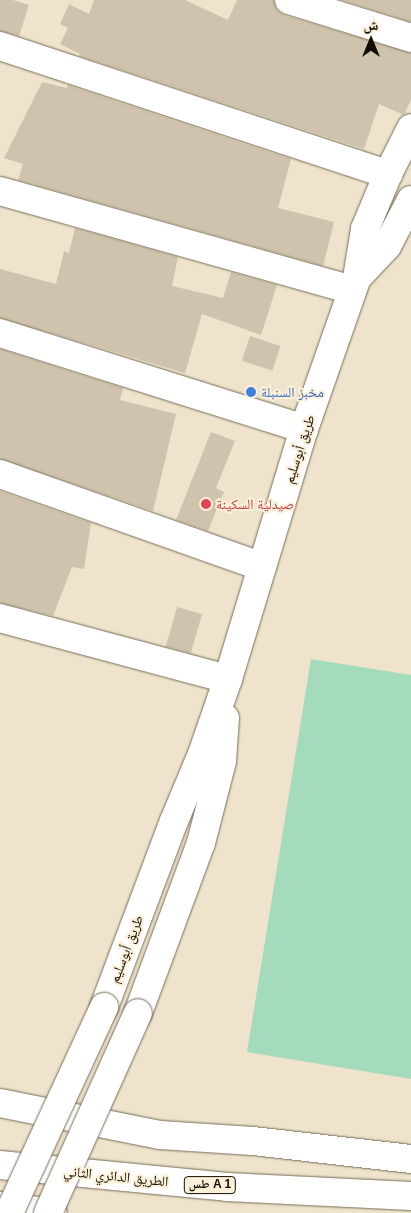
<!DOCTYPE html>
<html>
<head>
<meta charset="utf-8">
<style>
  body { margin:0 }
  #map { position:relative; width:411px; height:1213px; overflow:hidden; background:#efe3cc; font-family:Arial,"Noto Naskh Arabic",sans-serif }
  div>[style] { position:absolute }
  [style*='--x'] { left:calc(var(--x)*1px); top:calc(var(--y)*1px); width:calc(var(--w)*1px); rotate:calc(var(--a)*1deg) }
  .green>* { inset:0; background:#a5dbbd }
  .building>* { inset:0; background:#cfc3ad; transform-origin:0 0 }
  .roads { filter:drop-shadow(0 0 1px #776c58) drop-shadow(0 0 1px #776c58) }
  .minor>* { height:28px; margin:-14px; padding:0 14px; transform-origin:14px; border-radius:14px; background:#fff }
  .major>* { height:28px; margin:-14px; padding:0 14px; transform-origin:14px; border-radius:14px; background:#fff }
  .highway>* { height:28px; margin:-14px; padding:0 14px; transform-origin:14px; border-radius:14px; background:#fff }
  .bridges { filter:drop-shadow(0 0 1px #776c58) drop-shadow(0 0 1px #776c58) }
  .major-bridge>* { height:28px; margin:-14px; padding:0 14px; transform-origin:14px; border-radius:14px; background:#fff }
  .dots>* { width:14px; height:14px; translate:-50% -50%; box-sizing:border-box; border:2px solid #fcf0d9; border-radius:50% }
  span { translate:-50% -50%; white-space:nowrap; text-align:center; line-height:1.15; -webkit-text-stroke:4px #fcf0d9; paint-order:stroke }
  .shield-label span { padding:1px 4px; background:#fcf0d9; border:1px solid; border-radius:4px; -webkit-text-stroke-width:0 }
  .shield-label { font-size:12px; color:#100d05; font-weight:700 }
  .shop-label { font-size:14px; color:#366cbe }
  .left { translate:0 -50%; text-align:left }
  .street-label { font-size:14px; color:#100d05 }
  .health-label { font-size:14px; color:#be3a42 }
  .north { position:absolute; left:346px; top:15px; width:50px; height:50px; -webkit-text-stroke:4px #fcf0d9; paint-order:stroke; rotate:0deg; font-size:14px; font-weight:700; line-height:20px; text-align:center; color:#100d05 }
  .north::after { content:''; display:block; margin:auto; width:18px; height:22px; background:#100d05; clip-path:polygon(50% 0,100% 100%,50% 72%,0 100%) }
</style>
</head>
<body>
<div id="map">
  <div class="green">
    <div style="clip-path:polygon(311px 659px,411px 675px,411px 1079px,247px 1052px)"></div>
  </div>
  <div class="building">
    <div style="clip-path:polygon(0 0,13px 0,29px 5px,19px 36px,0 31px)"></div>
    <div style="clip-path:polygon(94px 0,185px 0,228px 20px,237px 0,274px 0,277px 10px,284px 15px,411px 53px,411px 100px,404px 115px,379px 104px,364px 149px,308px 131px,79px 56px,80px 54px,60px 44px,68px 28px,60px 24px,69px 4px,89px 14px)"></div>
    <div style="clip-path:polygon(342px 0,411px 0,411px 22px)"></div>
    <div style="clip-path:polygon(42px 82px,67px 88px,68px 85px,291px 159px,278px 208px,334px 222px,323px 266px,18px 180px,23px 164px,4px 158px)"></div>
    <div style="clip-path:polygon(75px 228px,178px 257px,172px 286px,223px 298px,231px 272px,277px 285px,261px 335px,202px 314px,185px 373px,0 318px,0 269px,56px 284px,64px 251px,69px 253px)"></div>
    <div style="left:250px;top:336px;width:32px;height:26px;rotate:18deg"></div>
    <div style="clip-path:polygon(0 349px,123px 388px,120px 400px,176px 414px,153px 511px,0 459px)"></div>
    <div style="clip-path:polygon(211px 432px,235px 441px,216px 488px,224px 492px,208px 531px,176px 520px)"></div>
    <div style="clip-path:polygon(0 491px,91px 523px,84px 569px,72px 567px,53px 616px,0 603px)"></div>
    <div style="left:177px;top:607px;width:26px;height:41px;rotate:16deg"></div>
  </div>
  <div class="roads">
    <div class="minor">
      <div style="--x:289;--y:0;--w:128;--a:17.3"></div>
      <div style="--x:0;--y:46;--w:409;--a:18.3"></div>
      <div style="--x:0;--y:191;--w:366;--a:15.7"></div>
      <div style="--x:0;--y:333;--w:319;--a:17.5"></div>
      <div style="--x:0;--y:474;--w:278;--a:19.5"></div>
      <div style="--x:0;--y:618;--w:236;--a:15"></div>
    </div>
    <div class="major">
      <div style="--x:357;--y:278;--w:44;--a:-46.8"></div>
      <div style="--x:387;--y:246;--w:52;--a:-62.4"></div>
      <div style="--x:104;--y:1007;--w:199;--a:-69.4"></div>
      <div style="--x:174;--y:821;--w:73;--a:-67.3"></div>
      <div style="--x:202;--y:754;--w:79;--a:-70.9"></div>
      <div style="--x:228;--y:679;--w:261;--a:-73.1"></div>
      <div style="--x:304;--y:429;--w:160;--a:-70.7"></div>
      <div style="--x:357;--y:278;--w:50;--a:-80.7"></div>
      <div style="--x:365;--y:229;--w:60;--a:-67.3"></div>
      <div style="--x:388;--y:174;--w:51;--a:-63.4"></div>
      <div style="--x:138;--y:1013;--w:181;--a:-69.7"></div>
      <div style="--x:201;--y:843;--w:85;--a:-75.6"></div>
      <div style="--x:222;--y:761;--w:43;--a:-86"></div>
    </div>
    <div class="highway">
      <div style="--x:0;--y:1103;--w:163;--a:11.3"></div>
      <div style="--x:160;--y:1135;--w:93;--a:3.7"></div>
      <div style="--x:253;--y:1141;--w:159;--a:6.5"></div>
      <div style="--x:0;--y:1165;--w:228;--a:5.5"></div>
      <div style="--x:227;--y:1187;--w:184;--a:2.8"></div>
      <div style="--x:0;--y:1206;--w:53;--a:7.5"></div>
    </div>
  </div>
  <div class="bridges">
    <div class="major-bridge">
      <div style="--x:9;--y:1213;--w:227;--a:-65.2"></div>
      <div style="--x:48;--y:1213;--w:219;--a:-65.8"></div>
    </div>
  </div>
  <div class="dots">
    <div style="left:251px;top:392px;background:#3f7fe0"></div>
    <div style="left:206px;top:504px;background:#e0444e"></div>
  </div>
  <div class="shield-label">
    <span style="left:210px;top:1185px">طس A 1</span>
  </div>
  <div class="shop-label">
    <span class="left" style="left:261px;top:392px">مخبز السنبلة</span>
  </div>
  <div class="street-label">
    <span style="left:299px;top:449px;rotate:-72deg">طريق أبوسليم</span>
    <span style="left:126px;top:949px;rotate:-69deg">طريق أبوسليم</span>
    <span style="left:116px;top:1176px;rotate:6deg">الطريق الدائري الثاني</span>
  </div>
  <div class="health-label">
    <span class="left" style="left:216px;top:504px">صيدلية السكينة</span>
  </div>
  <div class="north">ش</div>
</div>
</body>
</html>
